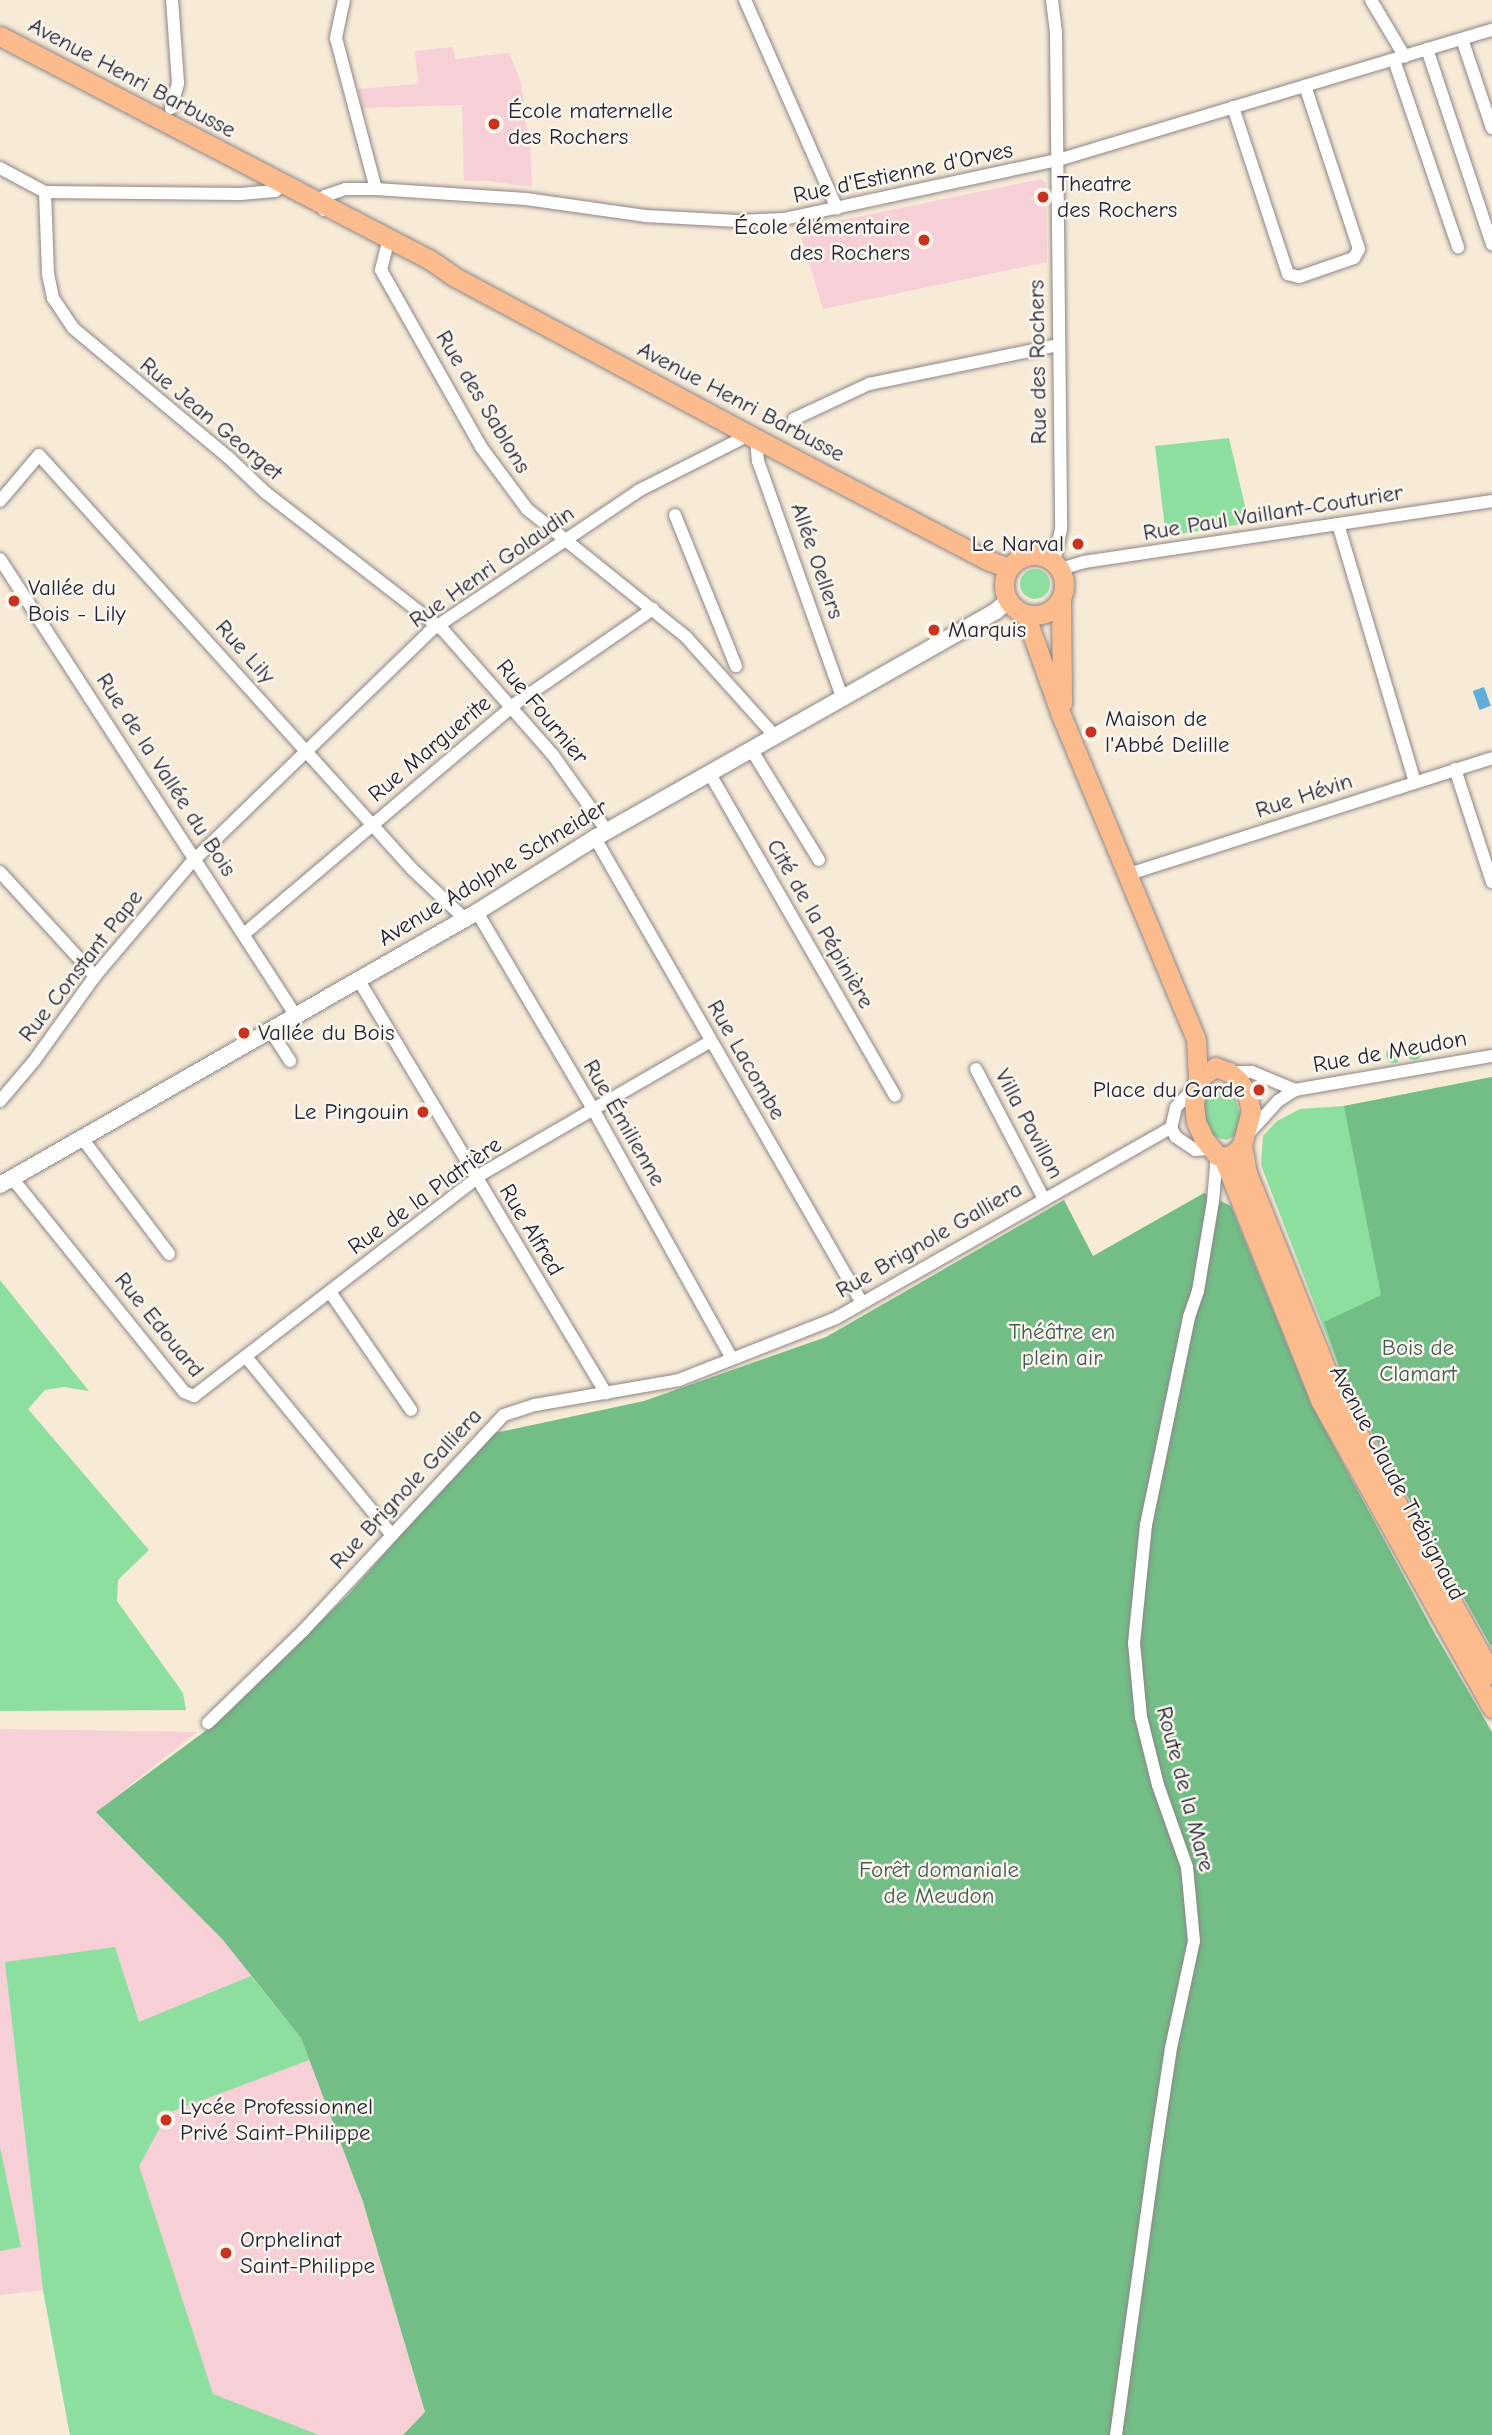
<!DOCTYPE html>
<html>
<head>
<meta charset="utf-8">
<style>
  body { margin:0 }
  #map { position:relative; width:1492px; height:2435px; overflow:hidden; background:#f7ead6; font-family:"Comic Neue",sans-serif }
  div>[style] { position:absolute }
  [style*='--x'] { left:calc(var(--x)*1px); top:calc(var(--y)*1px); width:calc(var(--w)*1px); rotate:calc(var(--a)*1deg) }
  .built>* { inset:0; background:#f6cfd7 }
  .green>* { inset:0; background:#8ddfa0 }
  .round { border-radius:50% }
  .forest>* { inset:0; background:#72be86 }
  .water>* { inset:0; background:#5faed9; transform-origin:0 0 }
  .roads { filter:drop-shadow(0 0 2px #8c8688) drop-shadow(0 0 2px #8c8688) }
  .minor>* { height:12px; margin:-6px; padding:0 6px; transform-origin:6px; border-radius:6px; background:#fff }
  .tertiary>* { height:16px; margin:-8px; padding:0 8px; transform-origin:8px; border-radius:8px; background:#fff }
  .primary>* { height:19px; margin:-9.5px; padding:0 9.5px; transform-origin:9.5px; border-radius:9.5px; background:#fbbb8d }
  .primary>.ring { margin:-9.5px; padding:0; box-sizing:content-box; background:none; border:19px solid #fbbb8d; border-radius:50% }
  .dots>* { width:19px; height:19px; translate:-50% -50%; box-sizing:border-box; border:4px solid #fbf7ec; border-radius:50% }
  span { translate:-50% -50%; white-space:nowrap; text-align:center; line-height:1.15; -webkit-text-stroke:5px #fbf7ec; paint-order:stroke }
  .street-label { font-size:23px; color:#22223b }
  .poi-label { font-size:23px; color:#22223b }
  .left { translate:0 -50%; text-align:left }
  .right { translate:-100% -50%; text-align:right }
  .park-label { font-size:23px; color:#425b59 }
</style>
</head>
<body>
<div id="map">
  <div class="built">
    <div style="clip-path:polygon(453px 47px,455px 59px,509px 53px,520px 79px,524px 102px,520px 103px,530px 140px,532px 187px,488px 181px,464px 181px,462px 105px,363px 108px,358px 89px,418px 84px,415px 51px)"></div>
    <div style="clip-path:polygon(1041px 179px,1046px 183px,1047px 262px,823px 309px,799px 229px)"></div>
    <div style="clip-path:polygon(0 1729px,197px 1732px,96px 1812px,223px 1940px,301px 2038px,363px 2202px,425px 2412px,403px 2435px,70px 2435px,43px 2290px,0 2295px)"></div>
  </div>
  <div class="green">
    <div style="clip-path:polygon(1229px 438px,1249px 523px,1166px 536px,1155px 446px)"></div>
    <div class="round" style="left:1020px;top:569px;width:30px;height:30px"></div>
    <div class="round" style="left:1406px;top:1044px;width:16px;height:16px"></div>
    <div class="round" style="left:1386px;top:1047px;width:16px;height:16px"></div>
    <div style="clip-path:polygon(1492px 1077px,1492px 1648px,1346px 1386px,1261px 1165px,1263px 1136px,1277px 1121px,1300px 1109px,1344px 1106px)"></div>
    <div style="clip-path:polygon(1224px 1087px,1234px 1095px,1241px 1117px,1236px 1136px,1226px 1140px,1213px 1136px,1206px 1122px,1203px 1101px,1210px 1090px)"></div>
    <div style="clip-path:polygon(0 1280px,89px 1391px,64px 1387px,45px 1390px,28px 1409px,149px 1550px,118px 1580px,117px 1601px,183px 1693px,186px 1710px,0 1711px)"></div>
    <div style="clip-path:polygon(115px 1947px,139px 2022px,251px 1976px,301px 2038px,309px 2060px,168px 2113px,139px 2166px,213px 2394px,319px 2435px,70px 2435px,43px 2290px,5px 1962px)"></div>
    <div style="clip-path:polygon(0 2147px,21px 2247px,0 2251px)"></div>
  </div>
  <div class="forest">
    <div style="clip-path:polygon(1492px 1077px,1492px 1648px,1346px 1386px,1324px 1322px,1381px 1295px,1344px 1106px)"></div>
    <div style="clip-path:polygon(1204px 1193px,1231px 1206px,1311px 1404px,1435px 1634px,1492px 1732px,1492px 2435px,403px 2435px,425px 2412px,363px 2202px,301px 2038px,223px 1940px,96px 1812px,212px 1726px,348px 1595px,490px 1434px,644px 1401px,826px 1337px,1064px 1200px,1093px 1256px)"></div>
  </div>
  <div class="water">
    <div style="left:1484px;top:687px;width:20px;height:12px;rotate:70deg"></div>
  </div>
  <div class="roads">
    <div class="minor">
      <div style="--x:344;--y:0;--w:39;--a:102"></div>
      <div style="--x:336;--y:38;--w:156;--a:75.2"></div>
      <div style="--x:745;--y:0;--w:228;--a:66.2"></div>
      <div style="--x:1052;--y:0;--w:33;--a:83"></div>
      <div style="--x:1056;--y:33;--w:496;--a:89.4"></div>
      <div style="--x:1061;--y:529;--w:34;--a:102"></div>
      <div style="--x:1371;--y:0;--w:66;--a:59.2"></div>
      <div style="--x:1462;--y:39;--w:94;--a:71.4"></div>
      <div style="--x:1427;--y:49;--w:206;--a:71.6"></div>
      <div style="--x:1394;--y:60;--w:198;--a:71.1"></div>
      <div style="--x:1233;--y:107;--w:176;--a:71.8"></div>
      <div style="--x:1288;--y:274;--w:11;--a:15"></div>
      <div style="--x:1299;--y:277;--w:58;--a:-19.1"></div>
      <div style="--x:1354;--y:258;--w:10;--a:-61"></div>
      <div style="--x:1359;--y:249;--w:172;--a:-108.3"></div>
      <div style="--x:171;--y:108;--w:26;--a:-74"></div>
      <div style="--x:178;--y:83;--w:83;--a:-94.1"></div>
      <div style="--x:0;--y:168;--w:51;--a:28.1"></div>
      <div style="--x:45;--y:192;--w:195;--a:0.6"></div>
      <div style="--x:240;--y:194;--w:35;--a:-5"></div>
      <div style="--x:275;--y:191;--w:13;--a:-42"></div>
      <div style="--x:45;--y:192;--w:82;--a:87.9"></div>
      <div style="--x:48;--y:274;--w:25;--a:78"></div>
      <div style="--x:53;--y:298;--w:36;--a:56"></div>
      <div style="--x:73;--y:328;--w:202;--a:39.8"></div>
      <div style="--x:228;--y:457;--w:52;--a:43.5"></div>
      <div style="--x:266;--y:493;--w:225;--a:37.8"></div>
      <div style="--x:444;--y:631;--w:165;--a:48.7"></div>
      <div style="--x:553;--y:755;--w:93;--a:54.6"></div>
      <div style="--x:324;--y:210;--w:14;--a:-86"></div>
      <div style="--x:325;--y:196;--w:21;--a:-19"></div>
      <div style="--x:345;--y:189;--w:31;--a:0"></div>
      <div style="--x:376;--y:189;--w:150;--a:3.8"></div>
      <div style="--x:526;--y:199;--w:120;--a:8.1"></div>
      <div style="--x:645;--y:216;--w:93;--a:3.1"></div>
      <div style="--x:738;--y:221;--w:46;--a:-2.5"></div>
      <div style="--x:784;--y:219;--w:280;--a:-12.2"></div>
      <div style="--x:1058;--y:160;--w:453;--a:-16.7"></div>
      <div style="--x:389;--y:238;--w:33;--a:104"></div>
      <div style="--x:381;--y:270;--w:203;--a:60.5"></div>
      <div style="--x:481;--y:447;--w:77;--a:53.4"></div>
      <div style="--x:527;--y:509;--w:204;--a:38.8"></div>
      <div style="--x:686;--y:637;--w:132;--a:48.1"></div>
      <div style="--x:794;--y:419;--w:83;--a:-25"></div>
      <div style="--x:869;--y:384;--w:194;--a:-11.6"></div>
      <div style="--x:756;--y:439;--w:22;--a:85"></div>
      <div style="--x:758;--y:461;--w:251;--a:70.4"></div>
      <div style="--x:0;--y:501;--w:60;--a:-49.7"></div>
      <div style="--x:39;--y:455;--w:557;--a:47.98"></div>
      <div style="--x:412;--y:869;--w:71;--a:43.3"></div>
      <div style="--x:675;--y:515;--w:163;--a:68"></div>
      <div style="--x:1338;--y:524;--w:269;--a:73.4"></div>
      <div style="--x:0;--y:559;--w:544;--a:57.07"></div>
      <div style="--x:1060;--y:569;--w:25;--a:-16"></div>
      <div style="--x:1084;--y:562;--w:413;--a:-8.5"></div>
      <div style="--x:751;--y:749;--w:130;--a:58.5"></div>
      <div style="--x:1455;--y:769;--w:119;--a:71.9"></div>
      <div style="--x:710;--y:774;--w:371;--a:60.1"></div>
      <div style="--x:595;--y:838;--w:536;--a:60.14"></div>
      <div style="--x:0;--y:872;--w:141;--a:47.6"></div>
      <div style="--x:1129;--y:874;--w:381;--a:-17.7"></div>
      <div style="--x:477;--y:912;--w:229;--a:59.5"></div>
      <div style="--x:593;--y:1109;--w:284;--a:60.9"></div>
      <div style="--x:244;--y:934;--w:359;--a:-40.3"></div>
      <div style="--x:518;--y:702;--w:164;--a:-34.6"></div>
      <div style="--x:358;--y:979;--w:483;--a:59.1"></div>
      <div style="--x:270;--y:1030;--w:37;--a:57"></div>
      <div style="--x:976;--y:1069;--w:147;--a:62.4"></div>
      <div style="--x:1229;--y:1072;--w:23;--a:0"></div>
      <div style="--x:1252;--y:1072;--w:47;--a:22.7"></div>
      <div style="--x:1194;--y:1088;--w:26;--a:133"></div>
      <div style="--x:1176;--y:1107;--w:22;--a:103"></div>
      <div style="--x:1171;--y:1128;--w:10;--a:61"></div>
      <div style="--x:1176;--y:1137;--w:23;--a:34"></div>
      <div style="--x:1195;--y:1150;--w:16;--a:-4"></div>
      <div style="--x:0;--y:1101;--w:52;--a:-49.6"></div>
      <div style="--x:34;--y:1061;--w:105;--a:-54.3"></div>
      <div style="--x:95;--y:976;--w:148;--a:-49.7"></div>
      <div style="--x:191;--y:863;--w:333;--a:-44.1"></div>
      <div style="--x:430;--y:631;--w:251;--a:-33.9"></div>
      <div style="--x:638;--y:491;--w:124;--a:-26.8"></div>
      <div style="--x:1248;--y:1134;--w:45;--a:-47.7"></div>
      <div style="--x:1278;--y:1101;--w:20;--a:-33"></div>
      <div style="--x:1295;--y:1090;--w:200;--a:-9.8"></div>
      <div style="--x:82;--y:1138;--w:145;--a:53.1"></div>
      <div style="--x:12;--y:1178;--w:275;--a:51.2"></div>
      <div style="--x:184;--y:1392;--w:11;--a:22"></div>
      <div style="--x:194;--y:1396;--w:367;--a:-37.6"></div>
      <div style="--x:485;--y:1172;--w:261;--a:-30.1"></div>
      <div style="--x:330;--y:1292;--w:143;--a:55.5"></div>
      <div style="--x:247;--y:1358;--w:229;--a:50.7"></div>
      <div style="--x:208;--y:1723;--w:132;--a:-44.1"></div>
      <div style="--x:303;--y:1631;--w:295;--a:-47.1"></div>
      <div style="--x:504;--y:1415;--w:33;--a:-18"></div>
      <div style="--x:535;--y:1405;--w:146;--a:-9.8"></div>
      <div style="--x:679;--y:1380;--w:169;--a:-21.5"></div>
      <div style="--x:836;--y:1318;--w:385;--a:-29.6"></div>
      <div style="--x:1116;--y:2435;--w:291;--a:-82.1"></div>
      <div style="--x:1156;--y:2147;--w:100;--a:-81.4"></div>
      <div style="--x:1171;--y:2048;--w:109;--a:-77.9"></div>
      <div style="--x:1194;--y:1941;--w:74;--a:-95.4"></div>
      <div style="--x:1187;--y:1867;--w:87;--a:-109.5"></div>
      <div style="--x:1158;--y:1785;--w:70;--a:-104"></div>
      <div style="--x:1141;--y:1717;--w:74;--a:-95.4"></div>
      <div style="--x:1134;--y:1643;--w:119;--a:-84.2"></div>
      <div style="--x:1146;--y:1525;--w:212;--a:-78.3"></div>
      <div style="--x:1189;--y:1317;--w:28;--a:-71"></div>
      <div style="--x:1198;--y:1291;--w:91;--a:-80.5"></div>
      <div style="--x:1213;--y:1201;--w:46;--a:-85"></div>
    </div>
    <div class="tertiary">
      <div style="--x:0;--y:1185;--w:550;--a:-29.78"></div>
      <div style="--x:477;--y:912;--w:139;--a:-32.1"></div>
      <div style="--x:595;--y:838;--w:461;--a:-29.5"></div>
      <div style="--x:996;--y:611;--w:16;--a:-40"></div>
    </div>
    <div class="primary">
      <div style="--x:0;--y:36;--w:483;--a:27.5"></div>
      <div style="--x:429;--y:259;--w:29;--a:35"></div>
      <div style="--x:453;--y:276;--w:336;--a:28.2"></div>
      <div style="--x:749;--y:435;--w:269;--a:27.7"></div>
      <div style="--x:987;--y:560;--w:23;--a:20"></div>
      <div class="ring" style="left:1004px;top:555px;width:41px;height:41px"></div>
      <div style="--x:1061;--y:599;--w:104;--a:89.4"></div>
      <div style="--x:1025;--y:614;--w:107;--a:70.4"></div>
      <div style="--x:1061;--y:715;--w:351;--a:67.4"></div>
      <div style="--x:1196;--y:1039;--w:40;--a:87.1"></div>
      <div style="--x:1215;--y:1067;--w:15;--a:20"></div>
      <div style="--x:1229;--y:1072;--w:13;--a:42"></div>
      <div style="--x:1239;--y:1081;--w:15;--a:58"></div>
      <div style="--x:1247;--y:1094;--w:17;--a:77"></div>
      <div style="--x:1251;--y:1111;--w:35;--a:105"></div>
      <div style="--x:1242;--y:1145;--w:13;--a:135"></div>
      <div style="--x:1233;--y:1154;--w:10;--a:163"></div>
      <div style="--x:1223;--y:1157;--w:6;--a:-162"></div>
      <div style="--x:1217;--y:1155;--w:21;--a:-129"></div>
      <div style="--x:1204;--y:1139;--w:19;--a:-115"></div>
      <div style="--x:1196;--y:1122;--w:18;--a:-96"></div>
      <div style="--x:1194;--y:1104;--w:25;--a:-81"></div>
      <div style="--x:1198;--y:1079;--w:21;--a:-35"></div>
      <div style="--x:1242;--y:1145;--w:28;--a:80"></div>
      <div style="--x:1247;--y:1173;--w:238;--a:68.1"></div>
      <div style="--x:1336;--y:1394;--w:321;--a:60.9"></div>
      <div style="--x:1223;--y:1157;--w:262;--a:68.2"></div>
      <div style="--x:1320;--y:1400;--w:353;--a:60.8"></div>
    </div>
  </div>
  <div class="dots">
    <div style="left:494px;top:124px;background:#c8321e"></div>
    <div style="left:1043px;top:197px;background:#c8321e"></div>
    <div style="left:924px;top:240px;background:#c8321e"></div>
    <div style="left:1078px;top:544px;background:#c8321e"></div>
    <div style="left:14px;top:601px;background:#c8321e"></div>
    <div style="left:934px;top:630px;background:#c8321e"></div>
    <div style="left:1091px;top:732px;background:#c8321e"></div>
    <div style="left:244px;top:1033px;background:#c8321e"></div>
    <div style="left:1259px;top:1090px;background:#c8321e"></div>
    <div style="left:423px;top:1112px;background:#c8321e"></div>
    <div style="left:166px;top:2120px;background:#c8321e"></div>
    <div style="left:226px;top:2253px;background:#c8321e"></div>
  </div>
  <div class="street-label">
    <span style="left:132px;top:78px;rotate:28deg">Avenue Henri Barbusse</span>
    <span style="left:903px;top:173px;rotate:-12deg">Rue d'Estienne d'Orves</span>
    <span style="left:1038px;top:362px;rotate:-91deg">Rue des Rochers</span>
    <span style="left:483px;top:402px;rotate:59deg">Rue des Sablons</span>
    <span style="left:741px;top:402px;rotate:28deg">Avenue Henri Barbusse</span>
    <span style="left:211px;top:419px;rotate:40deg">Rue Jean Georget</span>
    <span style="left:1273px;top:513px;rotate:-9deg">Rue Paul Vaillant-Couturier</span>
    <span style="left:817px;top:561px;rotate:71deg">Allée Oellers</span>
    <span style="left:492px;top:567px;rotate:-35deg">Rue Henri Golaudin</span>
    <span style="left:245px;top:652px;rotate:48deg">Rue Lily</span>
    <span style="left:542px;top:712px;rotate:50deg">Rue Fournier</span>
    <span style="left:430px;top:749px;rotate:-40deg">Rue Marguerite</span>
    <span style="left:166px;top:775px;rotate:57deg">Rue de la Vallée du Bois</span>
    <span style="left:1304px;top:796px;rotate:-18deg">Rue Hévin</span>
    <span style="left:493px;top:873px;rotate:-31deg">Avenue Adolphe Schneider</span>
    <span style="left:820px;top:924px;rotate:60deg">Cité de la Pépinière</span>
    <span style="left:81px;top:966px;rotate:-52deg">Rue Constant Pape</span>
    <span style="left:1390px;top:1052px;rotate:-10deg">Rue de Meudon</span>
    <span style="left:746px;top:1060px;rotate:60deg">Rue Lacombe</span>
    <span style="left:624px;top:1123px;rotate:60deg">Rue Émilienne</span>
    <span style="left:1029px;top:1124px;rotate:62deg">Villa Pavillon</span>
    <span style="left:425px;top:1196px;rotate:-36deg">Rue de la Platrière</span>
    <span style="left:531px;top:1230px;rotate:59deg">Rue Alfred</span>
    <span style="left:929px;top:1240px;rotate:-30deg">Rue Brignole Galliera</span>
    <span style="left:159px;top:1325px;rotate:51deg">Rue Edouard</span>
    <span style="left:1397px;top:1483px;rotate:62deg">Avenue Claude Trébignaud</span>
    <span style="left:406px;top:1489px;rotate:-47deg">Rue Brignole Galliera</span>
    <span style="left:1185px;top:1789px;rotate:75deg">Route de la Mare</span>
  </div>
  <div class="poi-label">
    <span class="left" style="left:508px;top:124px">École maternelle<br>des Rochers</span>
    <span class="left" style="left:1057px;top:197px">Theatre<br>des Rochers</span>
    <span class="right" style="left:910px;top:240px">École élémentaire<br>des Rochers</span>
    <span class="right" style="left:1064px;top:544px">Le Narval</span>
    <span class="left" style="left:28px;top:601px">Vallée du<br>Bois - Lily</span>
    <span class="left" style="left:948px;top:630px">Marquis</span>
    <span class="left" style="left:1105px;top:732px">Maison de<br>l'Abbé Delille</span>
    <span class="left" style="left:258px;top:1033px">Vallée du Bois</span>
    <span class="right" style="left:1245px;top:1090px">Place du Garde</span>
    <span class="right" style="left:409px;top:1112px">Le Pingouin</span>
    <span class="left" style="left:180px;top:2120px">Lycée Professionnel<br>Privé Saint-Philippe</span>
    <span class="left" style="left:240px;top:2253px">Orphelinat<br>Saint-Philippe</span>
  </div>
  <div class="park-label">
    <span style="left:1062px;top:1345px">Théâtre en<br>plein air</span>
    <span style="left:1418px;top:1361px">Bois de<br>Clamart</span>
    <span style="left:939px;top:1883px">Forêt domaniale<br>de Meudon</span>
  </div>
</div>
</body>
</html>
